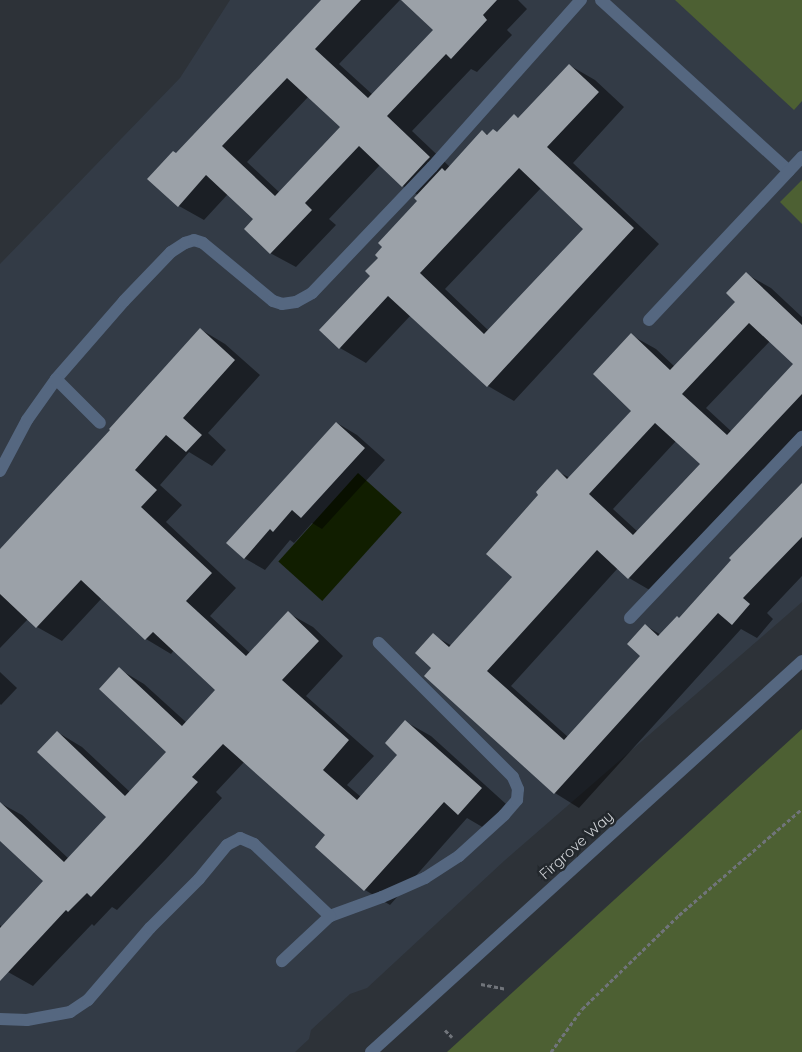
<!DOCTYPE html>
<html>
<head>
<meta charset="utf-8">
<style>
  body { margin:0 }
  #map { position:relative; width:802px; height:1052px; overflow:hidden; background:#2d3238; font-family:Quicksand,sans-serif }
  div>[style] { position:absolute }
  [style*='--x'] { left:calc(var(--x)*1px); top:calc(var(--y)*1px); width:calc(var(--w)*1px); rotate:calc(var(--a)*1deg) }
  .built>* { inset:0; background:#333b46 }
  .green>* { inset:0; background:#4d6033 }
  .water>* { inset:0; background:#111e00; transform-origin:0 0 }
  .shadow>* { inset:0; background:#0007 }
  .building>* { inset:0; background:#9ba1a8 }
  .path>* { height:3px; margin-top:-1.5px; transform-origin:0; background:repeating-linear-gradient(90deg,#70747a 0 4px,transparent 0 6.5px) }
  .minor>* { height:12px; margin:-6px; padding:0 6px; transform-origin:6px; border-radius:6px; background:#556780 }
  span { translate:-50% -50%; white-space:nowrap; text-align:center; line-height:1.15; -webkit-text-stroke:5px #23282d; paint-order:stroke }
  .street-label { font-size:15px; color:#d0d3d7 }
</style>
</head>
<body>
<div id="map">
  <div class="built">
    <div style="clip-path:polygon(230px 0,802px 0,802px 602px,504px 861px,367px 988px,350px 994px,311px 1030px,309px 1039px,295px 1052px,0 1052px,0 264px,180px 78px)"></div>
  </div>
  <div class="green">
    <div style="clip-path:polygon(675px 0,802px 0,802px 101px,794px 110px)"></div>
    <div style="clip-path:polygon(802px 180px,802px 224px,780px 202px)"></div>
    <div style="clip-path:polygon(802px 729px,802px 1052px,447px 1052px)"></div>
  </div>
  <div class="water">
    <div style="left:358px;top:473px;width:59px;height:119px;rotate:42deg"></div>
  </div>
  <div class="shadow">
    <div style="clip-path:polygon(evenodd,323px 0,400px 0,339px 64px,373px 95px,435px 30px,403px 0,518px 0,527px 9px,507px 30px,512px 35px,477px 72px,471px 69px,412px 131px,450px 167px,483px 132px,489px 135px,498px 133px,515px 116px,519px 118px,569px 65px,595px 80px,624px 107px,573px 163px,659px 244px,514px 401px,488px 386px,411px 315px,366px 363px,340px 348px,380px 258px,419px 201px,418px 195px,403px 186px,380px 165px,329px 219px,336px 225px,296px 267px,270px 253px,255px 219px,228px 194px,204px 220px,179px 206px,176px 154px,323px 0,309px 96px,342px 127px,280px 193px,247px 162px,309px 96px,323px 0,541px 188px,585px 229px,489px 331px,445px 289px,541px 188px)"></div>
    <div style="clip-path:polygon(evenodd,746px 274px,771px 288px,802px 317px,802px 435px,653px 592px,629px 578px,618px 568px,511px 686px,568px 737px,642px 656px,645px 625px,661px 635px,679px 619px,802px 484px,802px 576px,767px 613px,773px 619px,757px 638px,741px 629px,579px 808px,555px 793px,425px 676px,432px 668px,433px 635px,452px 646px,514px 577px,540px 495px,557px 471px,570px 478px,633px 411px,631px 335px,656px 349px,675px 367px,737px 302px,746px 274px,770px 341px,795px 364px,732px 432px,706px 408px,770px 341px,746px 274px,676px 441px,702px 464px,638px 532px,613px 509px,676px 441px)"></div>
    <div style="clip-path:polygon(200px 329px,225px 344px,260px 375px,208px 433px,226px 450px,212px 466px,189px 452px,160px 485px,182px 505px,166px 522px,236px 588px,210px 616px,250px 653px,288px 613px,313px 627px,343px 656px,306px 696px,374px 756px,347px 785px,361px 797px,399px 754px,406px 722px,431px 736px,506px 804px,484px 828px,467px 818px,390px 905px,365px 890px,327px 835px,245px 761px,216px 792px,222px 798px,166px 859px,117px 910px,112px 907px,94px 926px,92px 924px,33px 986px,8px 972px,0 964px,0 925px,2px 927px,45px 881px,0 840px,0 803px,22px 815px,69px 859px,107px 817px,57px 732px,82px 747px,130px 792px,168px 752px,119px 669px,144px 684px,187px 723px,217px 690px,174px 650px,171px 654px,146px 639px,102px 598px,62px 641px,37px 627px,28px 619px,0 648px,0 550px,112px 430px)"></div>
    <div style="clip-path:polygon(337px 423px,357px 435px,385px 460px,322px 529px,312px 523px,294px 543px,290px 540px,265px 570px,244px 558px)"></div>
    <div style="clip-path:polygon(0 672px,17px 688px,1px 705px,0 704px)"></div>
  </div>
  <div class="building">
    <div style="clip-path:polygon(evenodd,321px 0,361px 0,315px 49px,368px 98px,433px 30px,401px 0,497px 0,483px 15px,487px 20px,451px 59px,446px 54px,387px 116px,430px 157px,426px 161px,402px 187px,359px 146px,305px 203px,312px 210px,270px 254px,244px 229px,253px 219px,206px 175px,178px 207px,147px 179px,173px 151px,176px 153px,321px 0,287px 78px,340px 127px,275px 196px,222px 146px,287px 78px)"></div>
    <div style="clip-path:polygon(evenodd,569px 64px,599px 92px,547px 147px,634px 228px,487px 387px,388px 296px,339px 349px,319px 330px,370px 276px,365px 271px,378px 258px,375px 255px,382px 247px,378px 243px,417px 201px,414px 198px,442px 168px,445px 171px,482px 130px,487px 135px,493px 129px,497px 132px,514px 114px,518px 118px,569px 64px,519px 168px,583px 229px,484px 334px,420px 273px,519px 168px)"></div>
    <div style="clip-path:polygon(evenodd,746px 272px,802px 325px,802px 394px,628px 579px,597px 550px,487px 671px,564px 740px,640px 656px,627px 644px,645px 624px,658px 636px,677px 616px,679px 618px,731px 560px,729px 558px,802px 483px,802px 537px,743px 598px,750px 604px,732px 625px,718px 613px,554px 794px,424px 676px,431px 668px,415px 653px,433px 633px,449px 647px,512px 577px,486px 554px,538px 495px,536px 492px,557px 469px,567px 479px,631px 411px,593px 374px,631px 333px,670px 370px,735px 302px,726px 293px,746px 272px,749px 323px,793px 364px,727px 435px,682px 394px,749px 323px,746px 272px,655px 423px,700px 464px,633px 535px,589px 494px,655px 423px)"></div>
    <div style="clip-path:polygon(200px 328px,235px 360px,183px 418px,202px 435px,186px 452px,166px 435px,135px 470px,157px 490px,141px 507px,212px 573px,186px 601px,246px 656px,288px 611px,319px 641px,282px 680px,349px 740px,323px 770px,357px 800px,397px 755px,385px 743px,405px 720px,482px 788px,458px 815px,444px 802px,364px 891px,315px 847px,325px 835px,223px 744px,192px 777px,198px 782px,141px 844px,91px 897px,87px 893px,68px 912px,66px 910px,0 981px,0 928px,43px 881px,0 841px,0 802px,64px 862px,106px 817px,37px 752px,57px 731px,125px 796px,166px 752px,99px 689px,119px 667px,182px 726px,215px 690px,153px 632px,145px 640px,81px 580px,36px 628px,0 594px,0 549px,110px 430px,109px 429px)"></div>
    <div style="clip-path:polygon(336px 422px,365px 448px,301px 518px,292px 510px,273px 532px,270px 529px,244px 559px,226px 543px)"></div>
  </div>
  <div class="path">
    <div style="--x:481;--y:984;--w:25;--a:11"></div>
    <div style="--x:445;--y:1030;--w:10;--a:45"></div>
    <div style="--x:551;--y:1052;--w:53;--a:-54.2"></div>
    <div style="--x:582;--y:1009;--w:135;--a:-44.1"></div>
    <div style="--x:679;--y:915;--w:162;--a:-40.8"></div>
  </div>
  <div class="minor">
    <div style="--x:601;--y:0;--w:254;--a:42.3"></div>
    <div style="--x:649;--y:320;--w:224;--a:-46.8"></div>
    <div style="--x:56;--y:379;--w:103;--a:-48.9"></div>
    <div style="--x:124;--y:301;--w:68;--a:-46.2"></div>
    <div style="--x:171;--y:252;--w:17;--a:-33"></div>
    <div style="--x:185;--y:243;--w:9;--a:-18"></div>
    <div style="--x:194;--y:240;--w:9;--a:18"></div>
    <div style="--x:203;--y:243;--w:91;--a:39.6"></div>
    <div style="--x:273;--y:301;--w:9;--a:18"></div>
    <div style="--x:282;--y:304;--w:14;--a:-8"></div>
    <div style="--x:296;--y:302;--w:18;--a:-29"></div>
    <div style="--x:312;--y:293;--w:174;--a:-46.4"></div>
    <div style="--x:432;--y:167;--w:224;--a:-48.3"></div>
    <div style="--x:0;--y:471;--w:58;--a:-62.1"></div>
    <div style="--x:27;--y:420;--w:50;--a:-54.7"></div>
    <div style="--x:56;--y:379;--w:62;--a:45"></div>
    <div style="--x:630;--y:618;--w:250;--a:-46.5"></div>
    <div style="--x:330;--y:916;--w:55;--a:-20.1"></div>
    <div style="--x:382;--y:897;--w:47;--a:-23.8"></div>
    <div style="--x:425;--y:878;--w:40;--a:-32.9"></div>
    <div style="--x:459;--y:856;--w:61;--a:-42.3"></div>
    <div style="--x:504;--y:815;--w:20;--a:-49"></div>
    <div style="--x:517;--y:800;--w:11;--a:-85"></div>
    <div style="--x:518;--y:789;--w:13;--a:-113"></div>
    <div style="--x:513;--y:777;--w:190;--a:-135"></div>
    <div style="--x:0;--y:1019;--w:27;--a:2"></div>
    <div style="--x:27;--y:1020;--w:44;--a:-10.5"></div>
    <div style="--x:70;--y:1012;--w:22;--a:-34"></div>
    <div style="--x:88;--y:1000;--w:95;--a:-49.3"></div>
    <div style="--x:150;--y:928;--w:69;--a:-45"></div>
    <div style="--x:199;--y:879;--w:44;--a:-50.5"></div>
    <div style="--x:227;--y:845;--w:15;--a:-28"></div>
    <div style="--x:240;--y:838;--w:15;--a:23"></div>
    <div style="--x:254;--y:844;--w:105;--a:43.5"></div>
    <div style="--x:330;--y:916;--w:66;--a:136.8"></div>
    <div style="--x:371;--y:1052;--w:582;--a:-42.21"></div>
  </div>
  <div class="street-label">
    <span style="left:576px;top:845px;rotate:-42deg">Firgrove Way</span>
  </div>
</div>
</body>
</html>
